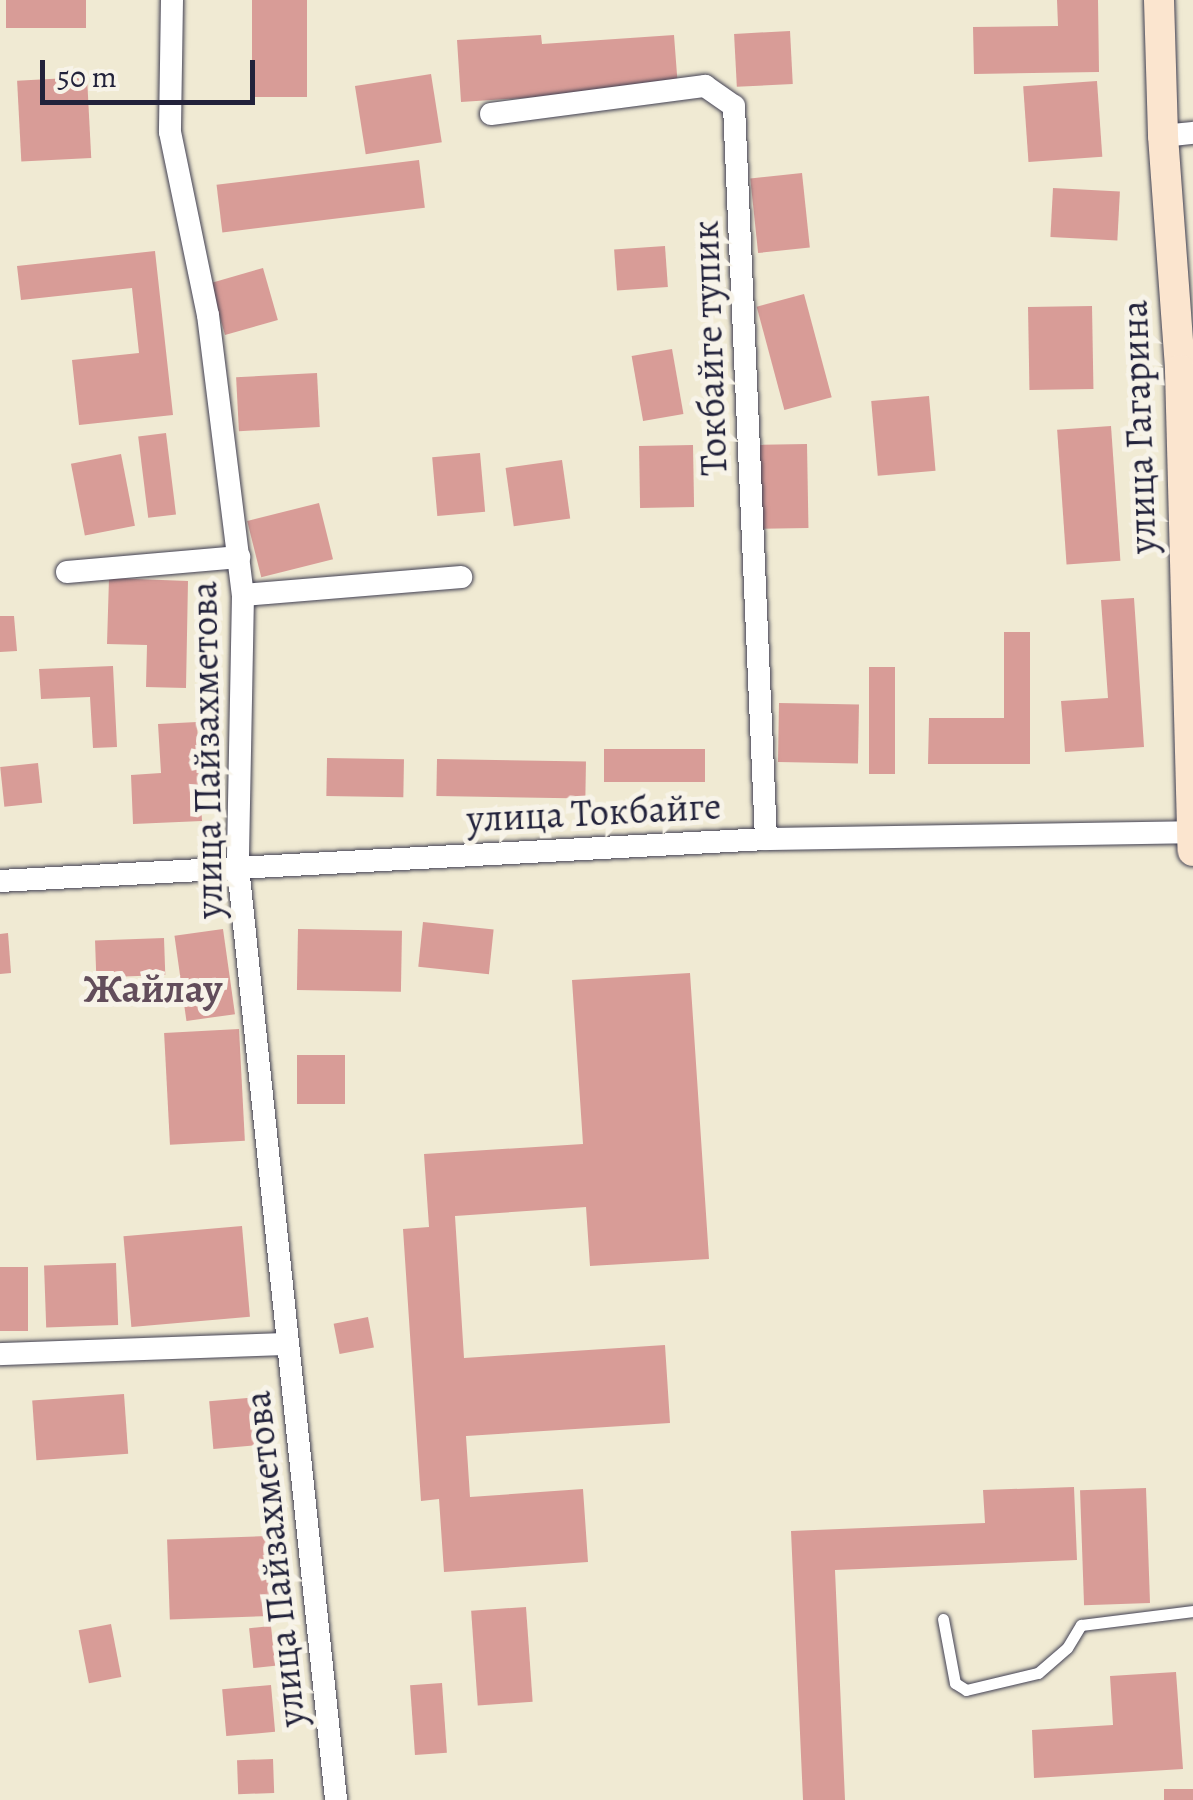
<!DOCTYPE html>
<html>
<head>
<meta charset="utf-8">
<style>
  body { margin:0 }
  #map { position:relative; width:1193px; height:1800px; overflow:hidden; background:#f0ead3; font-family:Alegreya,serif }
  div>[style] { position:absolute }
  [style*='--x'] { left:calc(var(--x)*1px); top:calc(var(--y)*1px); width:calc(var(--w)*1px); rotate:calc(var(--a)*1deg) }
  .building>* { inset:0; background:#d89c97; transform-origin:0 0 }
  .roads { filter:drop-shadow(0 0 2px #414052) drop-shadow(0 0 2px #414052) }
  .service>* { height:11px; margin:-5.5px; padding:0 5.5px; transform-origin:5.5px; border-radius:5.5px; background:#fff }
  .minor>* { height:22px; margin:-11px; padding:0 11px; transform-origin:11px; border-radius:11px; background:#fff }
  .secondary>* { height:30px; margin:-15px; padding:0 15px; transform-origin:15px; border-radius:15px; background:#fbe5cf }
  span { translate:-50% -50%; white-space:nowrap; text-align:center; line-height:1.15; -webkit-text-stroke:10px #f7f3e8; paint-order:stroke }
  .street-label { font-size:38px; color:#22223b }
  .neighbourhood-label { font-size:40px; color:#624d5b; font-weight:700 }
  .scale { position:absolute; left:40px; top:60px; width:215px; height:45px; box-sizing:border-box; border:5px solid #22223b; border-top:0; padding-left:12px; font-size:30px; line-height:35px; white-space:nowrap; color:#22223b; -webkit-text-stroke:8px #f7f3e8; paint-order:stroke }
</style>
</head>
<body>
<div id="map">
  <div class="building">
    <div style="left:6px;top:0;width:80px;height:28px"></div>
    <div style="left:252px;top:0;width:55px;height:97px"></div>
    <div style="clip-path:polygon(1057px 0,1098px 0,1099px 72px,974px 74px,973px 27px,1058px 26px)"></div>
    <div style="left:790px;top:31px;width:53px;height:56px;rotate:87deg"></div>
    <div style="clip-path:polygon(541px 35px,542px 44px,674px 35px,678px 88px,461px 102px,457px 40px)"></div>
    <div style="left:431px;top:74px;width:69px;height:77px;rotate:81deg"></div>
    <div style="left:87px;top:77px;width:81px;height:70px;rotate:87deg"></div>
    <div style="left:1097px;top:81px;width:76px;height:74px;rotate:86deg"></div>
    <div style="left:419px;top:160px;width:48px;height:204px;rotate:83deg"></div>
    <div style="left:802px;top:173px;width:75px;height:52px;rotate:84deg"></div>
    <div style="left:1053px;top:188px;width:67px;height:49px;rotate:3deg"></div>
    <div style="left:665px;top:246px;width:41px;height:51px;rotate:86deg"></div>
    <div style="clip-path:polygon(155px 251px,173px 415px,79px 425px,72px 360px,139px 353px,132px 288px,21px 300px,17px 266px)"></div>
    <div style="left:263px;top:268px;width:54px;height:55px;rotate:74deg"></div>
    <div style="left:804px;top:294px;width:107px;height:49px;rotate:75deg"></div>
    <div style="left:1092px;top:306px;width:83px;height:64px;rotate:89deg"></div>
    <div style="left:672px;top:349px;width:66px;height:41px;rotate:80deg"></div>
    <div style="left:317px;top:373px;width:54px;height:81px;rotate:87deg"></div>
    <div style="left:929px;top:396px;width:75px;height:58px;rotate:85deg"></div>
    <div style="left:1111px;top:426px;width:135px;height:54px;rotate:86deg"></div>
    <div style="left:166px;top:433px;width:82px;height:28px;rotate:83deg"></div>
    <div style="left:807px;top:444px;width:84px;height:49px;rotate:89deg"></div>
    <div style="left:693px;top:445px;width:62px;height:54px;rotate:89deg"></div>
    <div style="left:480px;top:453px;width:59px;height:48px;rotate:85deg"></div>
    <div style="left:121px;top:454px;width:73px;height:51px;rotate:79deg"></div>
    <div style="left:562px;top:460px;width:59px;height:57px;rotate:82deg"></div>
    <div style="left:319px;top:503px;width:58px;height:74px;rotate:76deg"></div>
    <div style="clip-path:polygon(109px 578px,188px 581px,186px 688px,146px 687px,147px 645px,107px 644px)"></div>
    <div style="clip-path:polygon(1134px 598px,1144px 747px,1065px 752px,1061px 701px,1108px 698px,1101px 600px)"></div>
    <div style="clip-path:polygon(0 616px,14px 616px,17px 651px,0 652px)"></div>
    <div style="clip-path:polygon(1004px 632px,1030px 632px,1030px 764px,928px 764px,929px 718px,1004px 718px)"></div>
    <div style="clip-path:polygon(113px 666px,117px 747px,93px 748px,90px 697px,41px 699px,39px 669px)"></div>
    <div style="left:869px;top:667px;width:26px;height:107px"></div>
    <div style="left:779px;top:703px;width:80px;height:59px;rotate:1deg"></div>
    <div style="clip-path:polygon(197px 722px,202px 821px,133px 824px,131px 775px,161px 773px,158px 724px)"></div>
    <div style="left:604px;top:749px;width:101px;height:33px"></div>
    <div style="left:327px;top:758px;width:77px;height:38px;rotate:1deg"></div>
    <div style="left:437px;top:759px;width:149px;height:37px;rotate:1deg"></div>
    <div style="left:38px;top:763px;width:40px;height:38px;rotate:84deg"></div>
    <div style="left:423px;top:922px;width:71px;height:45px;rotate:6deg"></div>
    <div style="left:223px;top:929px;width:86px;height:49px;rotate:82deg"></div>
    <div style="left:298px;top:929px;width:104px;height:61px;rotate:1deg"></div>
    <div style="clip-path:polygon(8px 933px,11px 973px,0 974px,0 934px)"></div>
    <div style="left:164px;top:938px;width:37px;height:69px;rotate:88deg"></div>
    <div style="clip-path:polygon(690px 973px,709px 1259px,590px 1266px,586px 1207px,455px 1216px,464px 1358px,665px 1345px,670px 1423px,466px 1436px,470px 1497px,583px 1489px,588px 1562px,444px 1572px,439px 1499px,421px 1501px,403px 1229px,429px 1227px,424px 1154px,583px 1144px,572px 980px)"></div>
    <div style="left:239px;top:1029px;width:112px;height:75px;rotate:87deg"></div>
    <div style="left:345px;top:1055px;width:49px;height:48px;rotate:90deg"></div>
    <div style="left:242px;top:1226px;width:91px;height:119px;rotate:85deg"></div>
    <div style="left:116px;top:1263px;width:62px;height:72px;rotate:88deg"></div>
    <div style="left:0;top:1267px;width:28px;height:64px"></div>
    <div style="left:368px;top:1317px;width:31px;height:35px;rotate:79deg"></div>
    <div style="left:124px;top:1394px;width:60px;height:92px;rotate:86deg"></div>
    <div style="left:258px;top:1397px;width:48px;height:49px;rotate:85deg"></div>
    <div style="clip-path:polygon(1074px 1487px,1077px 1560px,835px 1570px,845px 1800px,803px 1800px,791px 1531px,985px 1523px,983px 1490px)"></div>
    <div style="left:1146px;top:1488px;width:115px;height:66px;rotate:88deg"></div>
    <div style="left:267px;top:1536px;width:80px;height:100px;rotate:88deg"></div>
    <div style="left:526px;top:1607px;width:95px;height:55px;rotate:86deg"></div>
    <div style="left:111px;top:1624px;width:54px;height:33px;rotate:79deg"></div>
    <div style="left:271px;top:1626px;width:40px;height:22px;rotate:84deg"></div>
    <div style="clip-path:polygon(1176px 1672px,1183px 1769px,1034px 1778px,1032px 1730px,1113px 1725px,1110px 1676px)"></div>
    <div style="left:442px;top:1683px;width:70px;height:32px;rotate:86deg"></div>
    <div style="left:271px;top:1685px;width:47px;height:49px;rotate:85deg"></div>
    <div style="left:273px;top:1759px;width:34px;height:36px;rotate:88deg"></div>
    <div style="left:1164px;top:1789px;width:29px;height:11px"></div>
  </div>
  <div class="roads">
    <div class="service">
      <div style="--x:943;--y:1619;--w:65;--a:79.4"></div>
      <div style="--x:955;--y:1683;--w:13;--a:32"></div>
      <div style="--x:966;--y:1690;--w:74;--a:-13.3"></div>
      <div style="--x:1038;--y:1673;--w:38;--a:-41"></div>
      <div style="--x:1067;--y:1648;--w:27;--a:-59"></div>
      <div style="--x:1081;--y:1625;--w:113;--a:-7.1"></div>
    </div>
    <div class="minor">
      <div style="--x:172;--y:0;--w:132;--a:90.9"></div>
      <div style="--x:170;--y:132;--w:187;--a:78.3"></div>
      <div style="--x:208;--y:315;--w:282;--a:82.9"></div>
      <div style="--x:243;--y:595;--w:272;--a:91.1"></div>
      <div style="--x:238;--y:867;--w:938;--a:84"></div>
      <div style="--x:491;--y:114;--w:216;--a:-7.5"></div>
      <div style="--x:705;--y:86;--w:35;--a:35"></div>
      <div style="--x:734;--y:106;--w:734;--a:87.5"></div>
      <div style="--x:1163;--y:136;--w:30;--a:-6"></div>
      <div style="--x:67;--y:572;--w:173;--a:-5"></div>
      <div style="--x:243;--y:595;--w:219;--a:-4.7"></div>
      <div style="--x:0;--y:881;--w:767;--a:-3.14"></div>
      <div style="--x:766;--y:839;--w:427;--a:-0.9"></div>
      <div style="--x:0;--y:1354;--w:288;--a:-2"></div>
    </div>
    <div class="secondary">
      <div style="--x:1159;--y:0;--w:136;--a:88.3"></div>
      <div style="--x:1163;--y:136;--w:235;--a:85.8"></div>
      <div style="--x:1180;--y:370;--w:481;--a:88.5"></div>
    </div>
  </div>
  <div class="street-label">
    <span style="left:710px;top:348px;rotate:-92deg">Токбайге тупик</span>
    <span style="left:1139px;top:427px;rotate:-92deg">улица Гагарина</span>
    <span style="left:207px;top:750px;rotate:-91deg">улица Пайзахметова</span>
    <span style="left:594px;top:813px;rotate:-3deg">улица Токбайге</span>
    <span style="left:275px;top:1559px;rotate:-96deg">улица Пайзахметова</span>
  </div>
  <div class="neighbourhood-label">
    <span style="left:153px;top:989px">Жайлау</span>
  </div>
  <div class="scale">50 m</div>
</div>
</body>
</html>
